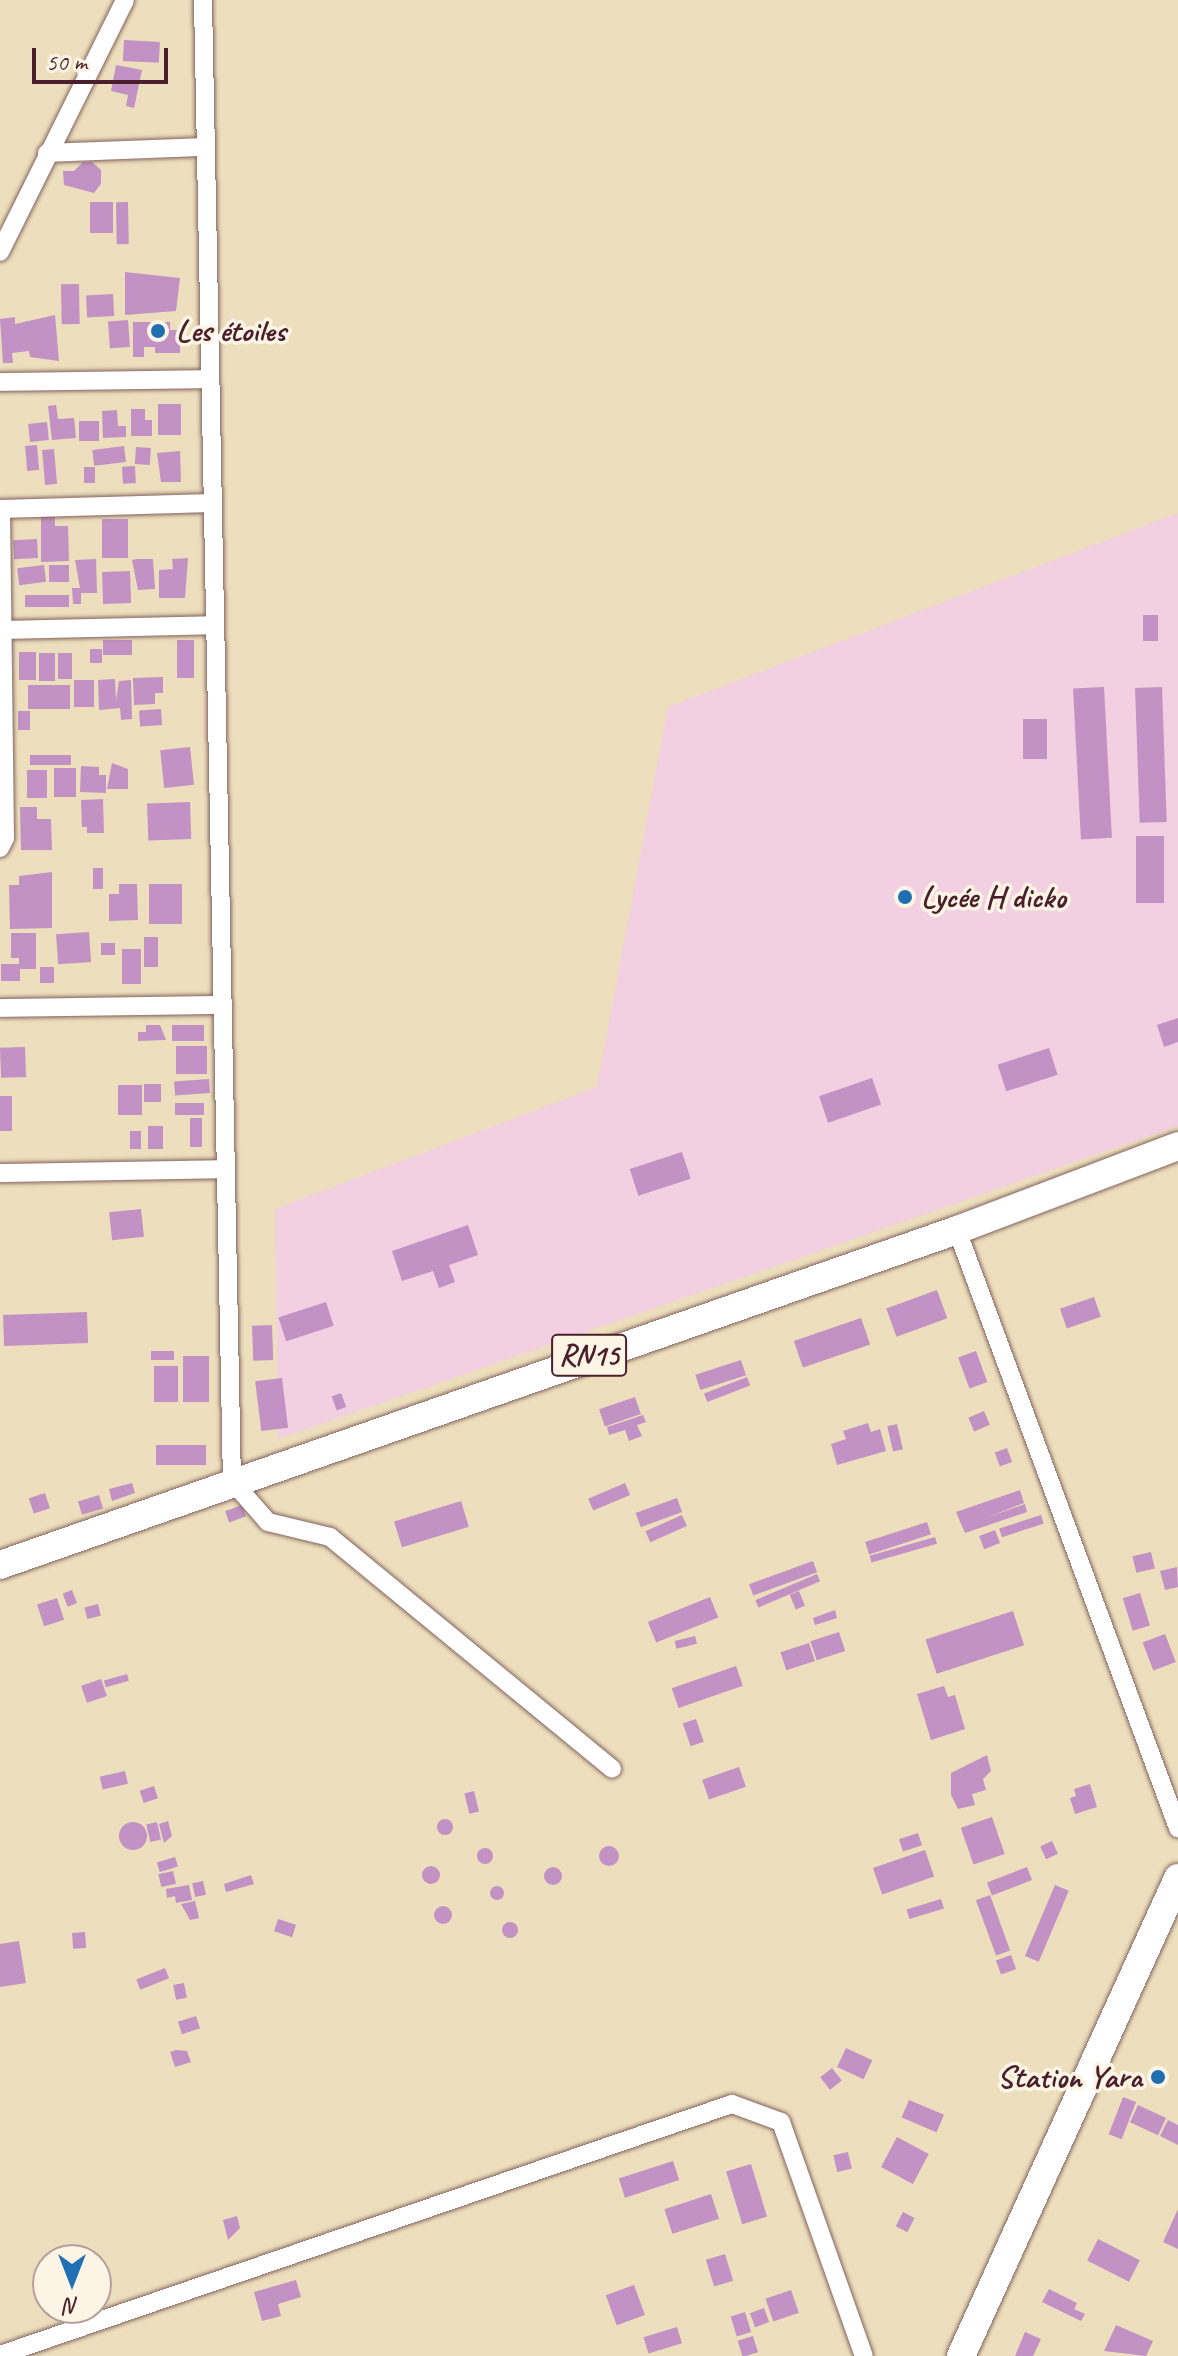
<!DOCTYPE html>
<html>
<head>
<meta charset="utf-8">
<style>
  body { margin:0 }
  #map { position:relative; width:1178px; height:2356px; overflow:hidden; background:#eddfbd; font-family:Caveat,sans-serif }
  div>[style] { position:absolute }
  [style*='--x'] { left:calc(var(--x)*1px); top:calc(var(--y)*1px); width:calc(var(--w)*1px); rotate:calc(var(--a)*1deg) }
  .built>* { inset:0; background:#f2cfe1 }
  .building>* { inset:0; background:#c192c3; transform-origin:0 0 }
  .round { border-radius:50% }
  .roads { filter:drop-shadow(0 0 2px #83625e) drop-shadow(0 0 2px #83625e) }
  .street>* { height:18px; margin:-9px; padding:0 9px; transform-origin:9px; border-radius:9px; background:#fff }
  .primary>* { height:28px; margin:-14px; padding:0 14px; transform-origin:14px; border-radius:14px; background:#fff }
  .dots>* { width:22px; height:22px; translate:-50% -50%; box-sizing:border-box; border:4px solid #fcf5e5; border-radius:50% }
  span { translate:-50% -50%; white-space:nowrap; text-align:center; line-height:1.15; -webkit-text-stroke:7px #fcf5e5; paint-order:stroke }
  .shield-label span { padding:2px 6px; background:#fcf5e5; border:2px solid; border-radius:6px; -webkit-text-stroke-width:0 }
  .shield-label { font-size:30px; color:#4a1f2b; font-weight:700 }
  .poi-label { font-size:32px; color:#4a1f2b; font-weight:700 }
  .left { translate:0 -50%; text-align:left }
  .right { translate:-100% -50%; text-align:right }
  .north { position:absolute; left:32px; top:2244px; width:80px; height:80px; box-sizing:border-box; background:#fcf5e5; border:2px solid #b59f9b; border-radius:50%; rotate:180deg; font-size:22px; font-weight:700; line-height:32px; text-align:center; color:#4a1f2b }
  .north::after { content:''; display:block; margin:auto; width:28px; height:36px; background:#1f6fb2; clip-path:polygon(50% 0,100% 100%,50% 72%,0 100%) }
  .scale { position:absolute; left:32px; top:48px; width:136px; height:36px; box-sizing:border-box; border:4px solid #4a1f2b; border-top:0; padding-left:10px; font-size:24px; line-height:28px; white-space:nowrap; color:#4a1f2b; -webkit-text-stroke:6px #fcf5e5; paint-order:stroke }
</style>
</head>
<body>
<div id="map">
  <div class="built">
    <div style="clip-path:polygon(1178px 513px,1178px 1126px,278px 1439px,275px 1209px,597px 1087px,668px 707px)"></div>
  </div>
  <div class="building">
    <div style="left:124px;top:40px;width:36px;height:21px;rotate:3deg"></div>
    <div style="clip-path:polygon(116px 65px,142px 70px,134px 108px,126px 106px,128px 95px,111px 91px)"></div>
    <div style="clip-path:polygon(83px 162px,92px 162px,101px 170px,101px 184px,94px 193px,64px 185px,63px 171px,74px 171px)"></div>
    <div style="left:90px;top:202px;width:23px;height:31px"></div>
    <div style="left:128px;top:202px;width:42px;height:12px;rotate:89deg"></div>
    <div style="clip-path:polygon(125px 272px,180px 278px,176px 311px,125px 315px)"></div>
    <div style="left:79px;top:284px;width:40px;height:18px;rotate:89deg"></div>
    <div style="left:113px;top:294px;width:22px;height:27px;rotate:87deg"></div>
    <div style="clip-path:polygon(55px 315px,59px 361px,30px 357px,29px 351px,12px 353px,13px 363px,3px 363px,0 319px,15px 317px,15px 324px)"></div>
    <div style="left:128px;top:320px;width:27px;height:20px;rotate:86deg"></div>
    <div style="clip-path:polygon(133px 322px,170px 322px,170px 330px,180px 330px,180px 353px,155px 353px,155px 347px,144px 347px,144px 357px,133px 357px)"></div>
    <div style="left:158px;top:404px;width:23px;height:31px"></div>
    <div style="clip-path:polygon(56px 405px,58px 419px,74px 418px,76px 438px,52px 440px,48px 406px)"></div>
    <div style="clip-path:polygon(131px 409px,145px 409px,145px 420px,152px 420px,152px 436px,131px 436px)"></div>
    <div style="clip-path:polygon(117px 410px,118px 426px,126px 426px,126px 437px,103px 438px,102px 411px)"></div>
    <div style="left:99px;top:421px;width:20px;height:20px;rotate:90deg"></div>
    <div style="left:47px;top:422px;width:18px;height:19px;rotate:84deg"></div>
    <div style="left:37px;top:445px;width:25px;height:12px;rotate:85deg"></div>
    <div style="left:124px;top:446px;width:16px;height:32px;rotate:83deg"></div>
    <div style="left:136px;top:447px;width:15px;height:17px;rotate:4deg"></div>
    <div style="left:54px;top:449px;width:35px;height:12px;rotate:85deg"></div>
    <div style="clip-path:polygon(180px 451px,181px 482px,161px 482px,157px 453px)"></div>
    <div style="left:135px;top:466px;width:17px;height:13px;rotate:87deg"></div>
    <div style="left:84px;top:467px;width:11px;height:16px"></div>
    <div style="clip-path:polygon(55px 514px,55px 526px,68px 526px,69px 561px,41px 562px,41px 515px)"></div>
    <div style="left:102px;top:519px;width:26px;height:39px"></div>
    <div style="left:37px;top:539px;width:19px;height:24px;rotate:87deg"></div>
    <div style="clip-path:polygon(188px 558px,185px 598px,159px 598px,159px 570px,173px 569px,172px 559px)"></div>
    <div style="clip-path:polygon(96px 559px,97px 593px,81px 593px,81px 604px,73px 604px,72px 588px,80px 588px,75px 560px)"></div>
    <div style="clip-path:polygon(137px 559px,153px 559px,155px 589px,138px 590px,132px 560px)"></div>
    <div style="left:44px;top:565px;width:17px;height:27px;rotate:83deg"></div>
    <div style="left:49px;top:565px;width:20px;height:17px"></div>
    <div style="left:130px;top:571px;width:32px;height:28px;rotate:88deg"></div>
    <div style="left:69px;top:595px;width:12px;height:44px;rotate:90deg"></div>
    <div style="left:1143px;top:615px;width:15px;height:26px"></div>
    <div style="left:103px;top:640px;width:29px;height:15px"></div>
    <div style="left:177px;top:640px;width:17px;height:38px"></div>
    <div style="left:90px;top:649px;width:12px;height:14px"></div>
    <div style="left:19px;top:652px;width:17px;height:28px"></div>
    <div style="left:39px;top:653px;width:16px;height:28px"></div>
    <div style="left:58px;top:653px;width:14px;height:26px"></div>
    <div style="clip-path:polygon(163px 677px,163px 693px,155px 693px,155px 704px,134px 705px,133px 678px)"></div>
    <div style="clip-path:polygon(115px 679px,116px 700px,119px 681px,131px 680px,132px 719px,121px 720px,120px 708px,99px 710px,98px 680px)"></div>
    <div style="left:74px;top:680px;width:20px;height:27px"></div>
    <div style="left:70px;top:685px;width:24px;height:42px;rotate:90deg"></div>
    <div style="left:1104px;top:687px;width:151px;height:31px;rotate:87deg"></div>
    <div style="left:1162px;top:687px;width:135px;height:27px;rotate:88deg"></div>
    <div style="left:161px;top:709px;width:16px;height:22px;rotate:86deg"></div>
    <div style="left:30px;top:711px;width:19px;height:12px;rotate:90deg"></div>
    <div style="left:1023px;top:719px;width:24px;height:40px"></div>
    <div style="left:190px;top:747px;width:38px;height:30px;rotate:84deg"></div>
    <div style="left:30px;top:755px;width:41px;height:10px"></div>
    <div style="clip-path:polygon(112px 763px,128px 769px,128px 789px,107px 789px)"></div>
    <div style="clip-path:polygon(81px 766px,99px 767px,99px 775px,106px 775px,106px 793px,80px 792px)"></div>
    <div style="left:54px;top:768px;width:22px;height:29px"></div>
    <div style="left:27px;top:770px;width:20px;height:28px"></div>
    <div style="clip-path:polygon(103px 799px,104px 833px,87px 833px,87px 827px,82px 827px,81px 800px)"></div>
    <div style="left:190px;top:802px;width:37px;height:43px;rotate:88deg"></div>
    <div style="clip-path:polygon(20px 807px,37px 807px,37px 819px,51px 819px,52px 850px,21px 850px)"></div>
    <div style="left:1136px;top:836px;width:28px;height:67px"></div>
    <div style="left:93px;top:868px;width:10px;height:21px"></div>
    <div style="clip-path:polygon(52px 872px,52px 928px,10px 929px,9px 885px,19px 885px,19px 876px)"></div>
    <div style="clip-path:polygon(119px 884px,137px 884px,138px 920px,109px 921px,109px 894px,119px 894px)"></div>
    <div style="left:149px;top:884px;width:33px;height:40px"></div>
    <div style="left:89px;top:932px;width:30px;height:33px;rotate:86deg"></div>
    <div style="clip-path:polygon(11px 933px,36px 933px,36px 969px,20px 969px,20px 981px,1px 981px,1px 964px,19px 964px,19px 958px,11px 958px)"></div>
    <div style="left:144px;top:937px;width:14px;height:30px"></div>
    <div style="left:101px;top:943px;width:14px;height:12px"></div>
    <div style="left:122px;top:949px;width:19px;height:35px"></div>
    <div style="left:54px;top:967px;width:16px;height:14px;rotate:90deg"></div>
    <div style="clip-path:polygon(1178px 1018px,1178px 1042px,1164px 1047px,1157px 1025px)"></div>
    <div style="clip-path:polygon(146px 1025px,160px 1025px,166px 1040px,138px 1041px,138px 1032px,146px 1032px)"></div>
    <div style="left:172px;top:1025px;width:32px;height:16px"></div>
    <div style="left:207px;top:1046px;width:28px;height:31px;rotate:90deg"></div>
    <div style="left:25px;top:1047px;width:30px;height:25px;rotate:88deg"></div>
    <div style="left:1049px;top:1048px;width:28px;height:54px;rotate:72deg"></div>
    <div style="left:872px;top:1078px;width:28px;height:56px;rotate:71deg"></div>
    <div style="left:209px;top:1079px;width:14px;height:35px;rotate:86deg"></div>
    <div style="left:144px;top:1084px;width:17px;height:18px"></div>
    <div style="left:118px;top:1085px;width:24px;height:30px"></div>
    <div style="left:0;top:1096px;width:12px;height:35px"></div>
    <div style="left:175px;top:1103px;width:29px;height:12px"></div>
    <div style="left:190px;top:1118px;width:12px;height:29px"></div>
    <div style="left:163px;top:1126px;width:23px;height:15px;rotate:90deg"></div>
    <div style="left:130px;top:1131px;width:11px;height:18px"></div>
    <div style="left:682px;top:1152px;width:28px;height:55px;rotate:72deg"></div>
    <div style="left:141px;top:1209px;width:28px;height:32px;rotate:84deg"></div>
    <div style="clip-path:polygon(468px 1225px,478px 1255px,449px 1265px,455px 1282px,439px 1288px,433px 1271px,402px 1281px,392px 1251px)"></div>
    <div style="left:937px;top:1290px;width:30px;height:54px;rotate:70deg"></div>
    <div style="left:1094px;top:1297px;width:21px;height:36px;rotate:71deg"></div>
    <div style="left:326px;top:1302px;width:25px;height:50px;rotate:72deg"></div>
    <div style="left:87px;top:1312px;width:31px;height:84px;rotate:88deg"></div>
    <div style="left:861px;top:1318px;width:28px;height:71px;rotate:71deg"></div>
    <div style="left:272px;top:1325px;width:35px;height:20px;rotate:88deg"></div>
    <div style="left:174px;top:1351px;width:9px;height:23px;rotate:90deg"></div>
    <div style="left:976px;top:1351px;width:33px;height:19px;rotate:70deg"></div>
    <div style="left:183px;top:1356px;width:26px;height:46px"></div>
    <div style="left:741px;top:1360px;width:16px;height:48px;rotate:72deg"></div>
    <div style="left:154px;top:1366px;width:24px;height:36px"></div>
    <div style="left:747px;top:1377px;width:9px;height:46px;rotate:69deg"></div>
    <div style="left:282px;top:1378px;width:50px;height:27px;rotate:83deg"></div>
    <div style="left:341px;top:1393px;width:15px;height:10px;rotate:70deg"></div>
    <div style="left:635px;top:1397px;width:18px;height:38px;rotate:71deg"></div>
    <div style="left:984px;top:1411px;width:15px;height:17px;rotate:67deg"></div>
    <div style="clip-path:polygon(643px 1415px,646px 1422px,637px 1425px,642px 1436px,629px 1441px,625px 1430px,609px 1435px,607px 1427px)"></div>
    <div style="clip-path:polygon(868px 1423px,871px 1432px,880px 1429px,886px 1451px,837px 1465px,831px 1444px,846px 1439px,843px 1431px)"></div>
    <div style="left:897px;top:1424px;width:26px;height:10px;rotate:77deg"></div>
    <div style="left:156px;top:1445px;width:50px;height:20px"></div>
    <div style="left:1007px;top:1448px;width:15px;height:13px;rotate:70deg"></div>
    <div style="clip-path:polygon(132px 1483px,135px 1493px,112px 1501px,109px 1489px)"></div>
    <div style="left:625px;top:1483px;width:13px;height:40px;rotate:67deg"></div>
    <div style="clip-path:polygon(1020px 1490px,1024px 1503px,988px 1517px,1025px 1504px,1027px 1512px,965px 1533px,956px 1512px)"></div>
    <div style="left:45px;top:1493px;width:16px;height:17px;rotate:72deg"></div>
    <div style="left:99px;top:1495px;width:14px;height:22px;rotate:73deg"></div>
    <div style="left:677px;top:1498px;width:15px;height:44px;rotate:70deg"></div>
    <div style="left:461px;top:1501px;width:27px;height:70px;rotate:73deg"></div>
    <div style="left:242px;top:1505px;width:12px;height:18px;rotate:70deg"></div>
    <div style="left:682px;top:1515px;width:12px;height:40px;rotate:66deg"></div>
    <div style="left:1041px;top:1515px;width:9px;height:44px;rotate:72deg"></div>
    <div style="left:927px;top:1522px;width:13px;height:65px;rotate:72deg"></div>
    <div style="left:995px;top:1530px;width:14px;height:17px;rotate:69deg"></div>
    <div style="left:935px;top:1537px;width:7px;height:68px;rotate:74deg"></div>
    <div style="left:1151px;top:1552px;width:17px;height:19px;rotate:77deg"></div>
    <div style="left:813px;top:1561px;width:12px;height:68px;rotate:70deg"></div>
    <div style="clip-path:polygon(1177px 1567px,1178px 1587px,1165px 1590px,1160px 1571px)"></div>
    <div style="left:817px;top:1574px;width:8px;height:67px;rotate:67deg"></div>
    <div style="left:72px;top:1590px;width:14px;height:10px;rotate:69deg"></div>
    <div style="left:799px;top:1591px;width:16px;height:10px;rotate:68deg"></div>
    <div style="left:1140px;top:1593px;width:34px;height:18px;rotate:73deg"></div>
    <div style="left:710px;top:1597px;width:22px;height:67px;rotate:68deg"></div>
    <div style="left:57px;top:1598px;width:23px;height:21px;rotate:72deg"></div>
    <div style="left:98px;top:1604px;width:12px;height:14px;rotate:76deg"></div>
    <div style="clip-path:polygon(835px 1610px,837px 1618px,815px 1625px,813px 1618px)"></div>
    <div style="left:1013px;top:1611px;width:36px;height:92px;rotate:72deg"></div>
    <div style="left:839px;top:1632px;width:20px;height:30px;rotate:72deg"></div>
    <div style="left:1165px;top:1634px;width:30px;height:24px;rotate:69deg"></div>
    <div style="left:695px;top:1636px;width:8px;height:21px;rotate:76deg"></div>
    <div style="left:809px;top:1643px;width:19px;height:30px;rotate:72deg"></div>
    <div style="left:736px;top:1666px;width:21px;height:68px;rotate:71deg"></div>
    <div style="left:127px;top:1674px;width:7px;height:24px;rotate:74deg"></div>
    <div style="left:101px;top:1679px;width:18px;height:21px;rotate:71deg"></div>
    <div style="clip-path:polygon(944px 1686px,948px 1697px,955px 1695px,965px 1729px,931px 1740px,917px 1694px)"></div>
    <div style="left:696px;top:1719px;width:24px;height:14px;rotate:71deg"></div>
    <div style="clip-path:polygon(987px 1755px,991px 1771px,983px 1779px,986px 1790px,972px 1794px,975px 1805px,958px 1809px,951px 1795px,951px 1773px)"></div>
    <div style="left:739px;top:1767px;width:21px;height:39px;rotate:71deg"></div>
    <div style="left:125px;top:1771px;width:13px;height:26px;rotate:77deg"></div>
    <div style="clip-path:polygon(1090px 1784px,1097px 1807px,1075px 1814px,1070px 1798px,1076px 1796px,1074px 1789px)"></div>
    <div style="left:154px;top:1786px;width:13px;height:15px;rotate:72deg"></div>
    <div style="left:474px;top:1791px;width:21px;height:10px;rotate:76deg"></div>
    <div style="left:992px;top:1817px;width:39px;height:33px;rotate:71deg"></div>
    <div class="round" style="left:437px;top:1819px;width:16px;height:16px"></div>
    <div style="clip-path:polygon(168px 1821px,172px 1836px,164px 1843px,159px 1824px)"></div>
    <div style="left:157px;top:1822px;width:18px;height:11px;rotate:77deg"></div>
    <div class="round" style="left:119px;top:1822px;width:28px;height:28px"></div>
    <div style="left:918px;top:1833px;width:13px;height:20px;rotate:72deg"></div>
    <div style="left:1052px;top:1841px;width:14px;height:13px;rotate:65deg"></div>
    <div class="round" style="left:599px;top:1846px;width:20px;height:20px"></div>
    <div class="round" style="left:477px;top:1848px;width:16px;height:16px"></div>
    <div style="left:925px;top:1850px;width:28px;height:55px;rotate:71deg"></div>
    <div style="left:175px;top:1857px;width:10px;height:19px;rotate:73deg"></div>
    <div class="round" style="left:422px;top:1866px;width:18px;height:18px"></div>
    <div style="left:1027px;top:1867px;width:14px;height:43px;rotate:69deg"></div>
    <div class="round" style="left:544px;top:1867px;width:18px;height:18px"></div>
    <div style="left:173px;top:1871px;width:13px;height:15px;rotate:77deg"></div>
    <div style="clip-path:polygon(251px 1875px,254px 1884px,226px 1892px,224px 1884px)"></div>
    <div style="left:203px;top:1881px;width:14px;height:11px;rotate:78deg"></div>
    <div style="clip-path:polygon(189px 1885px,192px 1900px,176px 1903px,175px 1896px,167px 1898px,166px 1889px)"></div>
    <div style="left:1055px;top:1885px;width:15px;height:77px;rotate:23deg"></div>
    <div class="round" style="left:490px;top:1886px;width:14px;height:14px"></div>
    <div style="left:990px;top:1895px;width:59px;height:15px;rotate:70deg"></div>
    <div style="left:941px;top:1899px;width:10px;height:36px;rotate:73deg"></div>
    <div style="clip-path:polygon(195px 1901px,199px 1918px,190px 1920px,181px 1904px)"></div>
    <div class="round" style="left:434px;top:1906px;width:18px;height:18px"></div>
    <div style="left:278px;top:1919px;width:19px;height:13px;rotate:18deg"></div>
    <div class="round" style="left:502px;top:1922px;width:16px;height:16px"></div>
    <div style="left:85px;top:1932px;width:16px;height:13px;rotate:86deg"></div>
    <div style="clip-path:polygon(19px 1941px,26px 1983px,0 1987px,0 1944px)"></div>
    <div style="left:1011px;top:1955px;width:15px;height:16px;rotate:70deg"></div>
    <div style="left:165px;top:1968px;width:11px;height:31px;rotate:68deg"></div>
    <div style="left:184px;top:1983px;width:15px;height:11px;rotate:79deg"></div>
    <div style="left:196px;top:2016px;width:13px;height:19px;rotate:72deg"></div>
    <div style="left:846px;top:2048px;width:29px;height:21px;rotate:25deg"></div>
    <div style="clip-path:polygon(176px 2050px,187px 2051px,191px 2062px,175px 2067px,170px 2052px)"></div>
    <div style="left:832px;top:2068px;width:16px;height:15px;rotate:52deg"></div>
    <div style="left:1123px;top:2097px;width:14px;height:40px;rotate:21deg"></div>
    <div style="left:909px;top:2100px;width:38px;height:19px;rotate:23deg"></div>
    <div style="left:1138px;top:2105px;width:31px;height:19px;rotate:25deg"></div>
    <div style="clip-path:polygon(1168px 2120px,1178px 2125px,1178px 2145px,1160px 2136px)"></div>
    <div style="left:897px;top:2137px;width:36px;height:34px;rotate:28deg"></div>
    <div style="left:848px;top:2152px;width:17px;height:15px;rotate:77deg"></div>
    <div style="left:673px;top:2161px;width:20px;height:57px;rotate:72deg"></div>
    <div style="left:751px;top:2164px;width:55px;height:26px;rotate:73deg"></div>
    <div style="left:711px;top:2194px;width:26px;height:49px;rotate:72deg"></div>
    <div style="clip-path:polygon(1178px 2209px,1178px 2249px,1163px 2242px)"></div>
    <div style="left:903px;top:2212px;width:13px;height:16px;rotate:27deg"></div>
    <div style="clip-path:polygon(237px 2216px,240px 2228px,228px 2240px,223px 2220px)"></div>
    <div style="left:1098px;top:2239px;width:47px;height:24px;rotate:27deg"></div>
    <div style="left:725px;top:2254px;width:28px;height:20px;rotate:73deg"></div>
    <div style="clip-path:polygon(104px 2274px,110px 2289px,96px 2295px,96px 2277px)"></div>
    <div style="clip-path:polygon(296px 2280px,301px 2297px,278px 2304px,281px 2316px,262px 2321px,254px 2292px)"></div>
    <div style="left:634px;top:2285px;width:32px;height:30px;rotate:70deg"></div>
    <div style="clip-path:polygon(1049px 2289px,1077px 2303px,1074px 2309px,1085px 2314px,1081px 2321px,1042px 2302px)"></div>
    <div style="left:791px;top:2290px;width:24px;height:27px;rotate:71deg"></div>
    <div style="left:764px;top:2308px;width:15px;height:15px;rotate:70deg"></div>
    <div style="left:745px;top:2312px;width:21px;height:15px;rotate:73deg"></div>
    <div style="clip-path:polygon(1116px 2325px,1153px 2341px,1146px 2356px,1104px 2351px)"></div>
    <div style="left:677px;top:2327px;width:17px;height:35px;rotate:73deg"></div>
    <div style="clip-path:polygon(1025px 2332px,1041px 2339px,1033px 2356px,1015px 2356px)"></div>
    <div style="left:753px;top:2336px;width:17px;height:16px;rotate:73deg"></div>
  </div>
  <div class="roads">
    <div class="street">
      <div style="--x:203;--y:0;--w:1481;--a:88.88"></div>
      <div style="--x:232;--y:1481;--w:55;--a:48.7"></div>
      <div style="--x:268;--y:1522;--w:64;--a:13.6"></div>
      <div style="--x:330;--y:1537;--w:365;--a:39.4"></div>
      <div style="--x:47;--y:153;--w:157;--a:-2.2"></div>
      <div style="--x:0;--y:252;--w:281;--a:-63.6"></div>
      <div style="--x:0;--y:382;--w:209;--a:-0.8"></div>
      <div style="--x:0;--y:509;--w:212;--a:-1.6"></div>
      <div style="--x:0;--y:630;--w:215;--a:-1.3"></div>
      <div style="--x:0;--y:848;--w:11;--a:-63"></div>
      <div style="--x:5;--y:838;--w:329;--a:-90.7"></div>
      <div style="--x:0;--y:1008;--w:223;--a:-0.8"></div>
      <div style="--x:0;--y:1173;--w:225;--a:-1"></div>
      <div style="--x:957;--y:1230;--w:638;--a:69.72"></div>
      <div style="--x:0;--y:2355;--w:774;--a:-18.93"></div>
      <div style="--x:732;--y:2104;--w:52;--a:20.2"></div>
      <div style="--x:781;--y:2122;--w:248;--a:70.5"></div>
    </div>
    <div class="primary">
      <div style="--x:0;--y:1565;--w:1014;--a:-19.29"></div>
      <div style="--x:957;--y:1230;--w:236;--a:-20.8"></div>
      <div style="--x:961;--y:2356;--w:525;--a:-65.58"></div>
    </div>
  </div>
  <div class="dots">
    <div style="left:158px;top:331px;background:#1f6fb2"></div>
    <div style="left:905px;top:897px;background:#1f6fb2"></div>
    <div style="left:1158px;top:2077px;background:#1f6fb2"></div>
  </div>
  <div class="shield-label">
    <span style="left:589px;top:1355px">RN15</span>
  </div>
  <div class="poi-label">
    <span class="left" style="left:176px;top:331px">Les étoiles</span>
    <span class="left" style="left:921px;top:897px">Lycée H dicko</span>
    <span class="right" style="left:1142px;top:2077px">Station Yara</span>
  </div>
  <div class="north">N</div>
  <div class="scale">50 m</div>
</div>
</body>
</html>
